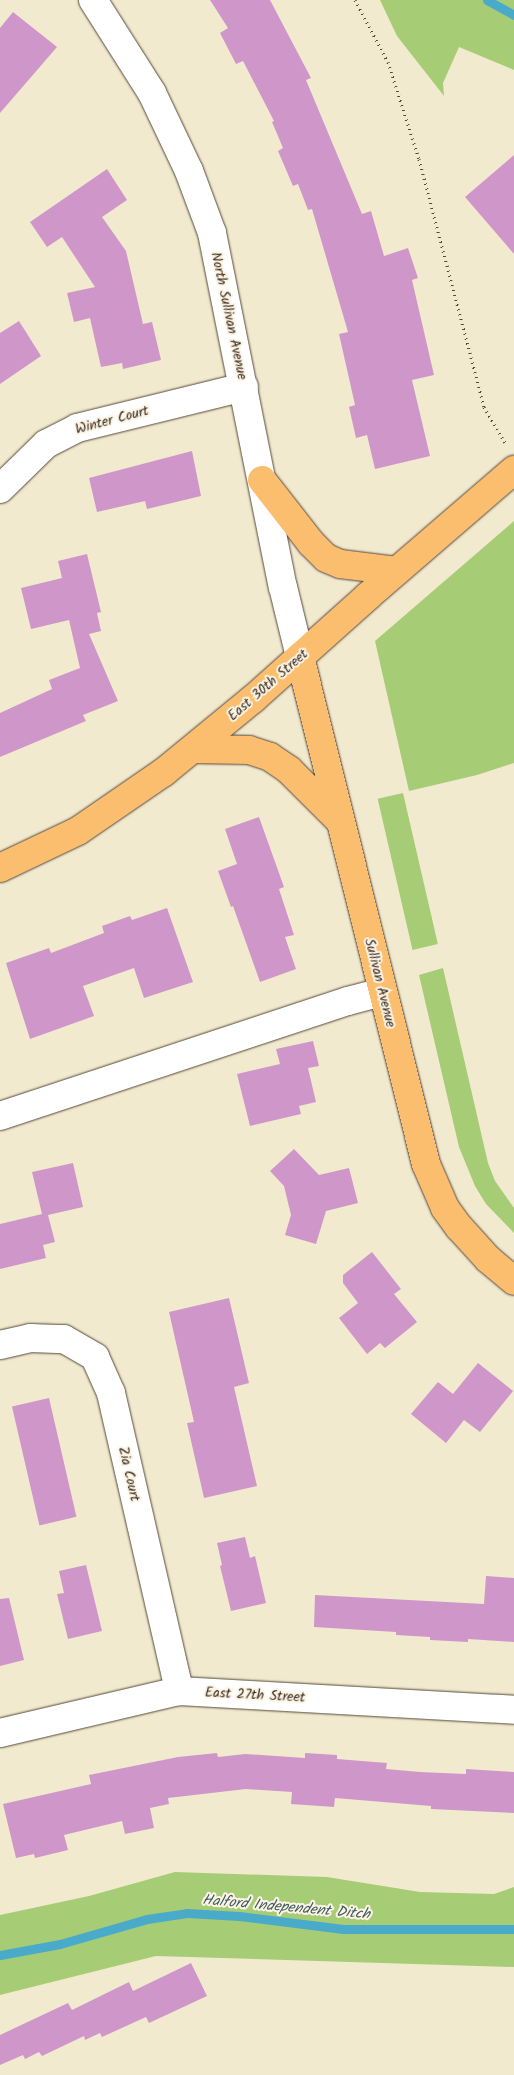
<!DOCTYPE html>
<html>
<head>
<meta charset="utf-8">
<style>
  body { margin:0 }
  #map { position:relative; width:514px; height:2075px; overflow:hidden; background:#f2eacf; font-family:Kalam,sans-serif }
  div>[style] { position:absolute }
  [style*='--x'] { left:calc(var(--x)*1px); top:calc(var(--y)*1px); width:calc(var(--w)*1px); rotate:calc(var(--a)*1deg) }
  .green>* { inset:0; background:#a7cc76; transform-origin:0 0 }
  .stream>* { height:9px; margin:-4.5px; padding:0 4.5px; transform-origin:4.5px; border-radius:4.5px; background:#4aaac9 }
  .building>* { inset:0; background:#cf97c9; transform-origin:0 0 }
  .path>* { height:3px; margin-top:-1.5px; transform-origin:0; background:repeating-linear-gradient(90deg,#564739 0 1px,transparent 0 5px) }
  .roads { filter:drop-shadow(0 0 1px #564739) drop-shadow(0 0 1px #564739) }
  .minor>* { height:28px; margin:-14px; padding:0 14px; transform-origin:14px; border-radius:14px; background:#fff }
  .major>* { height:28px; margin:-14px; padding:0 14px; transform-origin:14px; border-radius:14px; background:#fbbe6e }
  span { translate:-50% -50%; white-space:nowrap; text-align:center; line-height:1.15; -webkit-text-stroke:4px #fcf5e5; paint-order:stroke }
  .street-label { font-size:14px; color:#3b2a1e }
  .water-label { font-size:15px; color:#415d62; font-style:italic }
</style>
</head>
<body>
<div id="map">
  <div class="green">
    <div style="clip-path:polygon(380px 0,514px 0,514px 70px,459px 47px,443px 83px,444px 96px,397px 36px)"></div>
    <div style="clip-path:polygon(514px 521px,514px 763px,477px 775px,409px 791px,375px 641px)"></div>
    <div style="left:403px;top:793px;width:155px;height:26px;rotate:77deg"></div>
    <div style="clip-path:polygon(443px 968px,488px 1163px,495px 1181px,514px 1208px,514px 1233px,486px 1204px,475px 1186px,459px 1147px,419px 975px)"></div>
    <div style="clip-path:polygon(175px 1872px,327px 1877px,420px 1892px,494px 1894px,514px 1887px,514px 1967px,156px 1956px,0 1995px,0 1915px,89px 1896px)"></div>
  </div>
  <div class="stream">
    <div style="--x:487;--y:0;--w:31;--a:29"></div>
    <div style="--x:0;--y:1955;--w:61;--a:-10.4"></div>
    <div style="--x:60;--y:1944;--w:91;--a:-16"></div>
    <div style="--x:147;--y:1919;--w:40;--a:-8.5"></div>
    <div style="--x:187;--y:1913;--w:52;--a:3.3"></div>
    <div style="--x:239;--y:1916;--w:105;--a:7.1"></div>
    <div style="--x:343;--y:1929;--w:171;--a:0"></div>
  </div>
  <div class="building">
    <div style="clip-path:polygon(210px 0,270px 0,311px 78px,306px 80px,362px 214px,371px 211px,384px 256px,408px 248px,418px 278px,412px 280px,434px 375px,412px 380px,430px 456px,375px 469px,367px 435px,356px 438px,349px 407px,355px 405px,339px 334px,348px 332px,312px 209px,308px 210px,298px 184px,293px 186px,278px 151px,283px 148px,272px 122px,274px 121px,243px 61px,236px 64px,220px 33px,228px 28px)"></div>
    <div style="clip-path:polygon(13px 12px,57px 47px,0 113px,0 28px)"></div>
    <div style="clip-path:polygon(514px 155px,514px 254px,465px 197px)"></div>
    <div style="clip-path:polygon(107px 169px,127px 200px,102px 217px,126px 251px,143px 324px,152px 322px,161px 360px,123px 369px,122px 363px,101px 367px,90px 318px,74px 322px,67px 293px,95px 287px,62px 237px,47px 247px,30px 222px)"></div>
    <div style="clip-path:polygon(19px 321px,41px 356px,0 384px,0 333px)"></div>
    <div style="clip-path:polygon(192px 451px,201px 496px,147px 509px,145px 501px,97px 512px,89px 478px)"></div>
    <div style="clip-path:polygon(87px 554px,101px 612px,97px 613px,101px 631px,89px 634px,118px 701px,83px 715px,86px 721px,0 757px,0 713px,52px 689px,49px 680px,80px 668px,69px 620px,31px 629px,21px 588px,62px 578px,58px 561px)"></div>
    <div style="clip-path:polygon(259px 817px,284px 887px,279px 889px,294px 935px,285px 937px,296px 969px,260px 982px,233px 906px,231px 907px,218px 871px,237px 864px,225px 829px)"></div>
    <div style="clip-path:polygon(167px 908px,193px 982px,144px 998px,134px 968px,83px 986px,94px 1016px,30px 1039px,6px 963px,49px 948px,51px 953px,104px 933px,102px 926px,130px 916px,132px 920px)"></div>
    <div style="clip-path:polygon(313px 1041px,319px 1066px,308px 1068px,316px 1102px,299px 1106px,301px 1114px,250px 1126px,237px 1074px,280px 1064px,276px 1049px)"></div>
    <div style="clip-path:polygon(294px 1149px,319px 1175px,349px 1168px,358px 1203px,326px 1211px,316px 1244px,285px 1235px,291px 1215px,284px 1186px,270px 1171px)"></div>
    <div style="clip-path:polygon(73px 1163px,83px 1207px,48px 1215px,55px 1242px,43px 1245px,46px 1258px,0 1269px,0 1224px,42px 1214px,32px 1172px)"></div>
    <div style="clip-path:polygon(372px 1252px,401px 1289px,394px 1294px,417px 1322px,385px 1348px,380px 1343px,367px 1354px,339px 1318px,358px 1303px,343px 1283px,343px 1275px)"></div>
    <div style="clip-path:polygon(229px 1298px,249px 1383px,234px 1387px,257px 1486px,204px 1498px,187px 1423px,194px 1422px,169px 1312px)"></div>
    <div style="clip-path:polygon(478px 1363px,513px 1391px,480px 1432px,464px 1420px,446px 1443px,411px 1414px,438px 1382px,453px 1394px)"></div>
    <div style="left:49px;top:1398px;width:122px;height:38px;rotate:77deg"></div>
    <div style="clip-path:polygon(245px 1537px,250px 1558px,255px 1556px,266px 1603px,231px 1611px,220px 1566px,222px 1565px,217px 1543px)"></div>
    <div style="clip-path:polygon(86px 1565px,102px 1631px,68px 1639px,57px 1594px,64px 1593px,59px 1571px)"></div>
    <div style="clip-path:polygon(486px 1576px,514px 1578px,514px 1642px,468px 1639px,468px 1642px,430px 1640px,430px 1637px,396px 1635px,396px 1632px,314px 1627px,315px 1595px,484px 1604px)"></div>
    <div style="clip-path:polygon(9px 1598px,24px 1660px,0 1666px,0 1599px)"></div>
    <div style="clip-path:polygon(217px 1753px,218px 1757px,245px 1754px,305px 1758px,305px 1753px,337px 1755px,337px 1759px,387px 1763px,386px 1769px,420px 1772px,466px 1774px,466px 1769px,514px 1772px,514px 1813px,431px 1809px,431px 1806px,335px 1798px,334px 1807px,291px 1804px,292px 1792px,246px 1789px,168px 1798px,169px 1804px,150px 1808px,154px 1828px,125px 1834px,122px 1821px,64px 1835px,68px 1850px,35px 1858px,34px 1854px,16px 1858px,3px 1804px,91px 1784px,89px 1775px,178px 1757px)"></div>
    <div style="clip-path:polygon(191px 1963px,207px 1996px,149px 2023px,146px 2017px,102px 2037px,100px 2033px,85px 2040px,84px 2036px,42px 2056px,39px 2052px,25px 2059px,23px 2055px,0 2065px,0 2035px,68px 2003px,72px 2010px,129px 1982px,133px 1991px)"></div>
  </div>
  <div class="path">
    <div style="--x:355;--y:0;--w:70;--a:62"></div>
    <div style="--x:388;--y:62;--w:102;--a:72.3"></div>
    <div style="--x:419;--y:159;--w:256;--a:75.3"></div>
    <div style="--x:484;--y:407;--w:43;--a:59.3"></div>
  </div>
  <div class="roads">
    <div class="minor">
      <div style="--x:93;--y:0;--w:110;--a:57.6"></div>
      <div style="--x:152;--y:93;--w:86;--a:64.6"></div>
      <div style="--x:189;--y:171;--w:66;--a:69.6"></div>
      <div style="--x:212;--y:233;--w:361;--a:78.7"></div>
      <div style="--x:283;--y:587;--w:72;--a:76.3"></div>
      <div style="--x:0;--y:489;--w:64;--a:-44.4"></div>
      <div style="--x:46;--y:444;--w:35;--a:-27"></div>
      <div style="--x:77;--y:428;--w:172;--a:-13.8"></div>
      <div style="--x:0;--y:1116;--w:367;--a:-18.3"></div>
      <div style="--x:348;--y:1001;--w:35;--a:-15"></div>
      <div style="--x:0;--y:1345;--w:31;--a:-13"></div>
      <div style="--x:30;--y:1338;--w:34;--a:2"></div>
      <div style="--x:64;--y:1339;--w:36;--a:30"></div>
      <div style="--x:95;--y:1357;--w:39;--a:66"></div>
      <div style="--x:111;--y:1393;--w:306;--a:77.1"></div>
      <div style="--x:0;--y:1733;--w:184;--a:-13.2"></div>
      <div style="--x:179;--y:1691;--w:336;--a:3.2"></div>
    </div>
    <div class="major">
      <div style="--x:262;--y:480;--w:80;--a:52.1"></div>
      <div style="--x:311;--y:543;--w:21;--a:45"></div>
      <div style="--x:326;--y:558;--w:15;--a:23"></div>
      <div style="--x:340;--y:564;--w:57;--a:7"></div>
      <div style="--x:300;--y:657;--w:522;--a:76.04"></div>
      <div style="--x:426;--y:1164;--w:48;--a:66.6"></div>
      <div style="--x:445;--y:1208;--w:24;--a:54"></div>
      <div style="--x:459;--y:1227;--w:43;--a:47.8"></div>
      <div style="--x:488;--y:1259;--w:34;--a:40"></div>
      <div style="--x:193;--y:749;--w:56;--a:1"></div>
      <div style="--x:249;--y:750;--w:22;--a:18"></div>
      <div style="--x:270;--y:757;--w:23;--a:34"></div>
      <div style="--x:289;--y:770;--w:72;--a:45"></div>
      <div style="--x:0;--y:868;--w:86;--a:-25.4"></div>
      <div style="--x:78;--y:831;--w:104;--a:-34.5"></div>
      <div style="--x:164;--y:772;--w:115;--a:-39.4"></div>
      <div style="--x:253;--y:699;--w:154;--a:-41.8"></div>
      <div style="--x:368;--y:596;--w:193;--a:-40.8"></div>
    </div>
  </div>
  <div class="street-label">
    <span style="left:229px;top:316px;rotate:78deg">North Sullivan Avenue</span>
    <span style="left:112px;top:420px;rotate:-15deg">Winter Court</span>
    <span style="left:268px;top:685px;rotate:-41deg">East 30th Street</span>
    <span style="left:380px;top:983px;rotate:76deg">Sullivan Avenue</span>
    <span style="left:129px;top:1474px;rotate:77deg">Zia Court</span>
    <span style="left:255px;top:1695px;rotate:3deg">East 27th Street</span>
  </div>
  <div class="water-label">
    <span style="left:286px;top:1908px;rotate:5deg">Halford Independent Ditch</span>
  </div>
</div>
</body>
</html>
